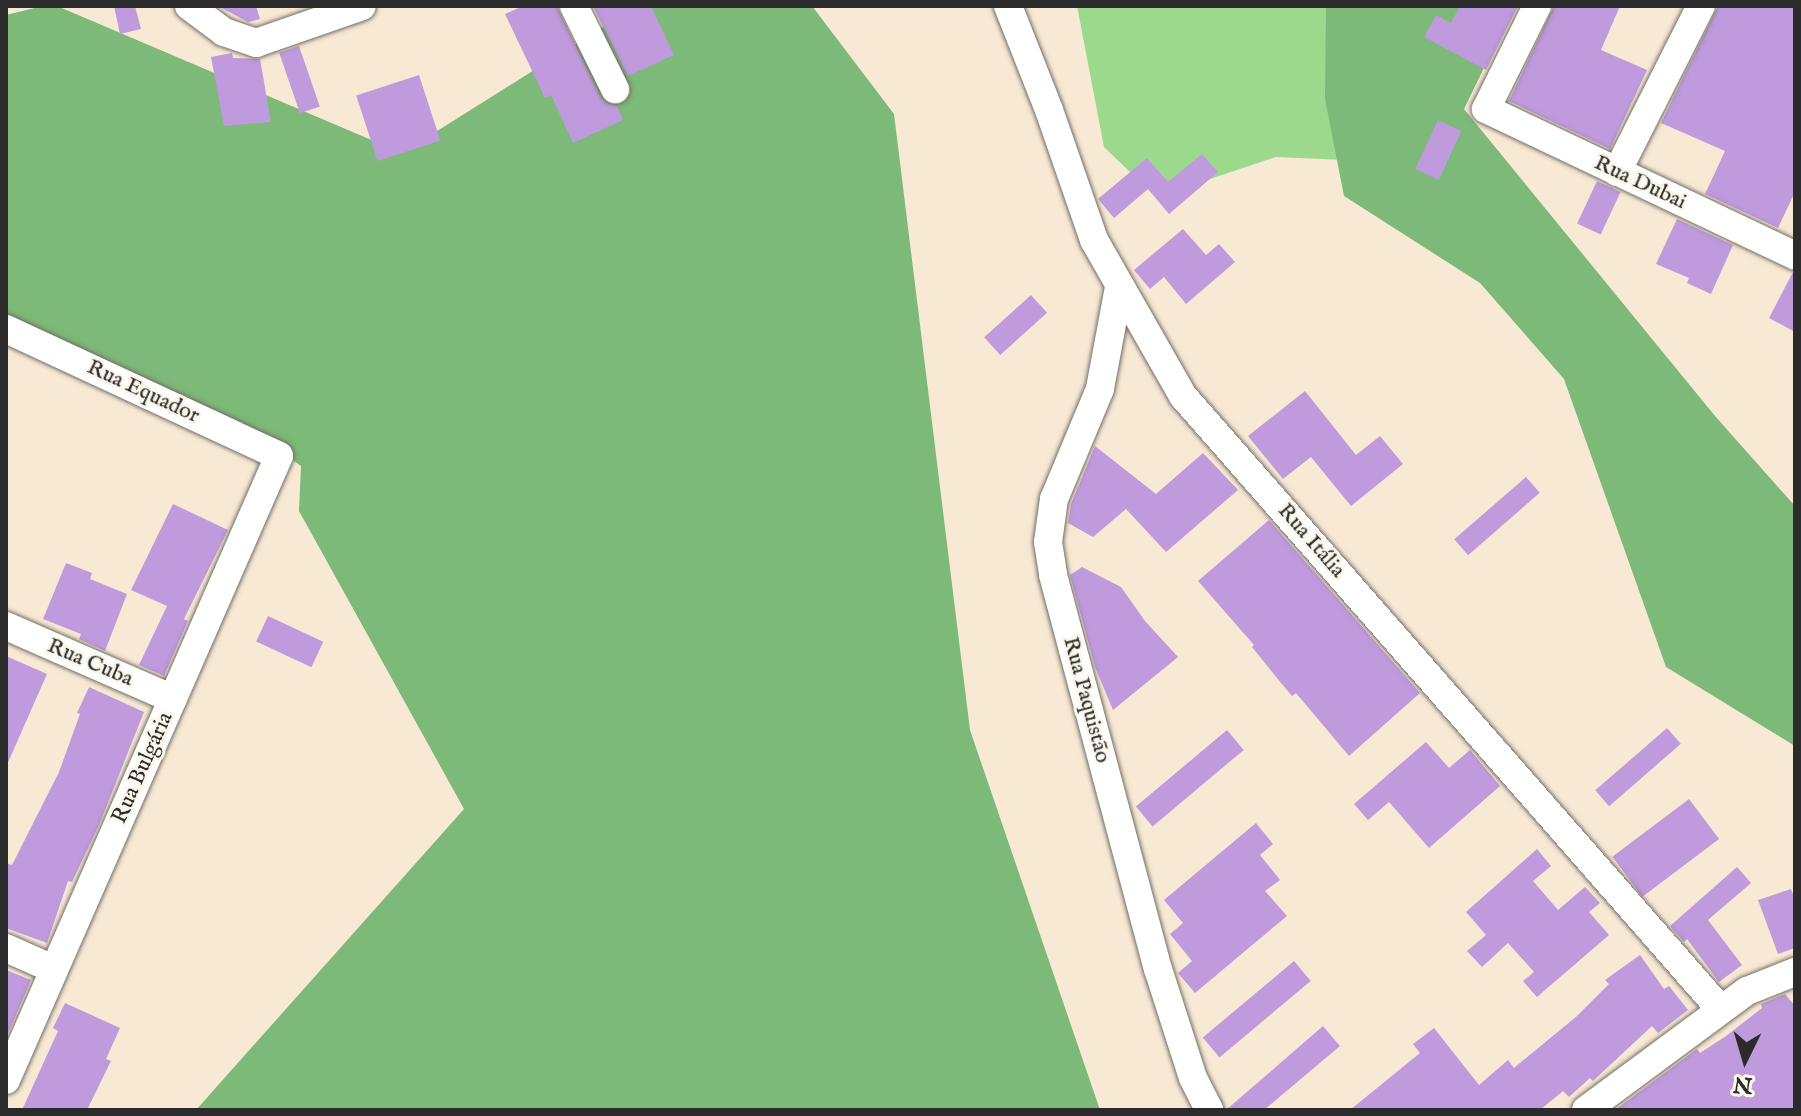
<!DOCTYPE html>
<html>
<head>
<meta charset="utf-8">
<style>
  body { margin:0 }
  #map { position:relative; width:1801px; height:1116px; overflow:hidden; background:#f8e9d5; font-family:"IM FELL English",serif }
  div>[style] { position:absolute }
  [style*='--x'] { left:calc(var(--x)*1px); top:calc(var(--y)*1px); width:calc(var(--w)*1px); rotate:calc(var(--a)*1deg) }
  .green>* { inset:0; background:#9cd98d }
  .forest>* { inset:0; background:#7db978 }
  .building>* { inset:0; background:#bf9add; transform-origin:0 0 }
  .roads { filter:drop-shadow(0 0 2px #736e66) drop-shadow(0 0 2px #736e66) }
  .minor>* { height:28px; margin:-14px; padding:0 14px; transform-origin:14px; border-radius:14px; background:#fff }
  span { translate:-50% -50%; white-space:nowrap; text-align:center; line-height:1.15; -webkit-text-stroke:6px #fbf7ec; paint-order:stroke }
  .street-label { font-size:22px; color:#2b2b2b }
  .frame { position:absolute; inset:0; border:8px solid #2b2b2b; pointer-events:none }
  .north { position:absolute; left:1705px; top:1020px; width:80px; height:80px; -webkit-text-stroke:6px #fbf7ec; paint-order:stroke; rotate:185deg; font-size:22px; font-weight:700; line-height:32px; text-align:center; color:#2b2b2b }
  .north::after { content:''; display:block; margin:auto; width:28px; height:36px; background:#2b2b2b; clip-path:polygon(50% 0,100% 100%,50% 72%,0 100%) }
</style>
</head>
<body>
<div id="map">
  <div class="green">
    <div style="clip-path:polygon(1397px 6px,1367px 161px,1276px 157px,1156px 197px,1104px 147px,1077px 6px)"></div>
  </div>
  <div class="forest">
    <div style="clip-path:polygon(43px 6px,57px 6px,402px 153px,636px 6px,812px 6px,894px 114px,970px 730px,1100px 1110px,196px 1110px,464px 809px,299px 511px,301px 466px,270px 444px,6px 316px,6px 15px)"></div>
    <div style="clip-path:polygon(1326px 6px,1514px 6px,1464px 109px,1715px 416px,1795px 506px,1795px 746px,1666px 667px,1564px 379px,1480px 283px,1344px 196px,1325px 99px)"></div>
  </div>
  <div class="building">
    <div style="clip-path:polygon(114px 6px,135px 6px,141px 29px,120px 34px)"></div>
    <div style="clip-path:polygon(218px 6px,256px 6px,260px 19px,248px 22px)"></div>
    <div style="clip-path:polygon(523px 6px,557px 6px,600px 97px,606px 103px,617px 106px,623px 120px,573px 143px,551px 95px,545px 98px,505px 14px)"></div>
    <div style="clip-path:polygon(593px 6px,651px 6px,674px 55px,628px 76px)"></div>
    <div style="clip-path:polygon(1460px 6px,1518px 6px,1486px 70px,1424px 37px,1436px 15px,1451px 23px)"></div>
    <div style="clip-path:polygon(1554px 6px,1620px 6px,1601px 50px,1647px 70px,1610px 149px,1509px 101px)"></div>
    <div style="clip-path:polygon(1718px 6px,1795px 6px,1795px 192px,1778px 228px,1705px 194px,1725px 151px,1661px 123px)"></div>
    <div style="left:299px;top:46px;width:64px;height:21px;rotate:71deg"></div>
    <div style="clip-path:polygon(232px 53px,233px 58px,260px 59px,271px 122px,224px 126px,211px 57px)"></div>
    <div style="left:419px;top:75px;width:69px;height:66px;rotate:72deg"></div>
    <div style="left:1438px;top:120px;width:26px;height:54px;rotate:25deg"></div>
    <div style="clip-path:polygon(1202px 154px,1218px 172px,1169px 214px,1148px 189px,1114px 218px,1098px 199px,1147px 158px,1168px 182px)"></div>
    <div style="left:1597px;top:181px;width:26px;height:47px;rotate:25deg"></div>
    <div style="clip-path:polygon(1677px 219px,1733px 245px,1711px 294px,1687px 283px,1689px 278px,1656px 264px)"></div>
    <div style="clip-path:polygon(1183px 229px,1206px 255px,1219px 244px,1235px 262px,1186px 304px,1164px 277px,1150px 289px,1134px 270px)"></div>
    <div style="clip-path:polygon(1793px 272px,1795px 273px,1795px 332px,1769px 318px)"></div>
    <div style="left:1031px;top:295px;width:24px;height:63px;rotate:48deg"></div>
    <div style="clip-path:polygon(1305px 391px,1356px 455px,1380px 436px,1403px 464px,1351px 506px,1311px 457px,1283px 479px,1248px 436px)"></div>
    <div style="clip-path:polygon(1095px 446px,1156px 494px,1203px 453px,1238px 490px,1166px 552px,1126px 509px,1093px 537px,1068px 523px,1071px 504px)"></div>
    <div style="left:1526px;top:477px;width:21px;height:95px;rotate:49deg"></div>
    <div style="clip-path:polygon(173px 504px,228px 530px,184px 619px,188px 621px,164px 676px,139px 665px,167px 606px,131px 590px)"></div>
    <div style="clip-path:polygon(1269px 520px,1420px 693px,1349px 756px,1296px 693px,1292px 696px,1281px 683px,1252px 647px,1254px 645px,1198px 581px)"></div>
    <div style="clip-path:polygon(66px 563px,92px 573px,90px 579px,127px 594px,105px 651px,79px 639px,81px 634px,43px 619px)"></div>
    <div style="clip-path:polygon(1082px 567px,1121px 587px,1145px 621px,1178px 657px,1113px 710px,1095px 667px,1070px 575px)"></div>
    <div style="left:268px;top:616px;width:61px;height:28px;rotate:25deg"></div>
    <div style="clip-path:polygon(6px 656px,47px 674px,6px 767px)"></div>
    <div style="clip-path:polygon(89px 687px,144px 712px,99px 825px,72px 882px,68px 881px,47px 943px,6px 928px,6px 863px,12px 865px,59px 772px,80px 714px,77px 713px)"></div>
    <div style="left:1667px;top:728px;width:21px;height:95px;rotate:49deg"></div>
    <div style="left:1227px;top:730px;width:26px;height:119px;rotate:50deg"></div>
    <div style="clip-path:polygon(1426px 742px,1449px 768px,1470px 750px,1500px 786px,1429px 848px,1389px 802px,1368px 820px,1354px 804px)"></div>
    <div style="left:1689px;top:799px;width:50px;height:96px;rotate:53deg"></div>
    <div style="clip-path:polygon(1256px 823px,1273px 844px,1260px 855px,1280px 880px,1265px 891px,1287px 916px,1195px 993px,1178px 973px,1192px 961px,1170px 934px,1183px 923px,1164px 900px)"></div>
    <div style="clip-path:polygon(1537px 849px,1551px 866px,1533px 881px,1558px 910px,1585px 887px,1600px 903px,1589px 912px,1609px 935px,1537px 997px,1523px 981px,1534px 972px,1508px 943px,1482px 967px,1467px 951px,1486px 935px,1466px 912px)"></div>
    <div style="clip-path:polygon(1737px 867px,1751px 883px,1708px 920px,1742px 965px,1719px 982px,1687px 939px,1684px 942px,1670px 926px)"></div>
    <div style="clip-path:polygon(1791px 889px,1795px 899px,1795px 948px,1778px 954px,1758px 900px)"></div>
    <div style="clip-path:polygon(1640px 955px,1664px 989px,1669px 986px,1688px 1010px,1658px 1033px,1652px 1026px,1593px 1081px,1590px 1078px,1569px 1097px,1563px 1091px,1540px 1110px,1350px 1110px,1420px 1053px,1413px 1044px,1434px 1028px,1479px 1085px,1508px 1060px,1514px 1068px,1577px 1016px,1609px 984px,1605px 980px)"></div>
    <div style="left:1294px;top:961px;width:26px;height:119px;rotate:50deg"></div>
    <div style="clip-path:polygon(6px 970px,31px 980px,6px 1038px)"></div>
    <div style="clip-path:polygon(1785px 994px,1795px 1006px,1795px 1110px,1615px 1110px,1697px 1049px,1700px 1053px,1726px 1036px,1762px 1008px,1761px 1004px)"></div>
    <div style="clip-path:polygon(65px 1003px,120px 1028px,106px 1059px,111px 1061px,87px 1110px,22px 1110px,58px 1031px,53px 1028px)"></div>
    <div style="clip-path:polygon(1323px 1026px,1340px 1046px,1264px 1110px,1226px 1110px)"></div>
  </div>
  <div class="roads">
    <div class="minor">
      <div style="--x:189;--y:6;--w:44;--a:36.6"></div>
      <div style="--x:224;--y:32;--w:34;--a:19"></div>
      <div style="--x:256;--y:43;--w:112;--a:-19.2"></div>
      <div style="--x:574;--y:6;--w:93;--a:63.7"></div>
      <div style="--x:1008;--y:6;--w:112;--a:68.5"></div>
      <div style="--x:1049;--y:110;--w:138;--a:70.9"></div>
      <div style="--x:1094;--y:240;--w:180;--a:60.3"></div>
      <div style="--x:1183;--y:396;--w:816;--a:48.77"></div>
      <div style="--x:1537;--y:6;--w:115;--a:116.3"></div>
      <div style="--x:1486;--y:109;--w:342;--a:25.4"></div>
      <div style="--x:1617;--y:172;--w:186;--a:-63.2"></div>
      <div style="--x:1119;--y:287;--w:104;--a:100.6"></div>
      <div style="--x:1100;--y:389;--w:119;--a:112.7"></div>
      <div style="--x:1054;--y:499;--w:43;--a:97.9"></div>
      <div style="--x:1048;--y:542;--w:33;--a:81"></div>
      <div style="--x:1053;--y:575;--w:408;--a:75.1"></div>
      <div style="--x:1158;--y:969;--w:114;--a:72.2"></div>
      <div style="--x:1193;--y:1078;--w:36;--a:63"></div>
      <div style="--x:6;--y:329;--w:301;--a:24.9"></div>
      <div style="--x:279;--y:456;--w:681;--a:113.63"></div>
      <div style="--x:6;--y:626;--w:182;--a:23.6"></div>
      <div style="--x:6;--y:948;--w:51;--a:24.1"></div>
      <div style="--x:1586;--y:1110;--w:200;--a:-36.5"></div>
      <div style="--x:1747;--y:991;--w:52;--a:-21.6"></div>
    </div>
  </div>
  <div class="street-label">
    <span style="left:1640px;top:183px;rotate:25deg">Rua Dubai</span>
    <span style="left:143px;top:392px;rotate:25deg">Rua Equador</span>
    <span style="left:1311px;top:541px;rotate:49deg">Rua Itália</span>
    <span style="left:90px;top:663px;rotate:23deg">Rua Cuba</span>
    <span style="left:1086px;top:700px;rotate:75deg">Rua Paquistão</span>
    <span style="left:143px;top:768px;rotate:-66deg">Rua Bulgária</span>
  </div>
  <div class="frame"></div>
  <div class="north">N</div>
</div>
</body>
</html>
